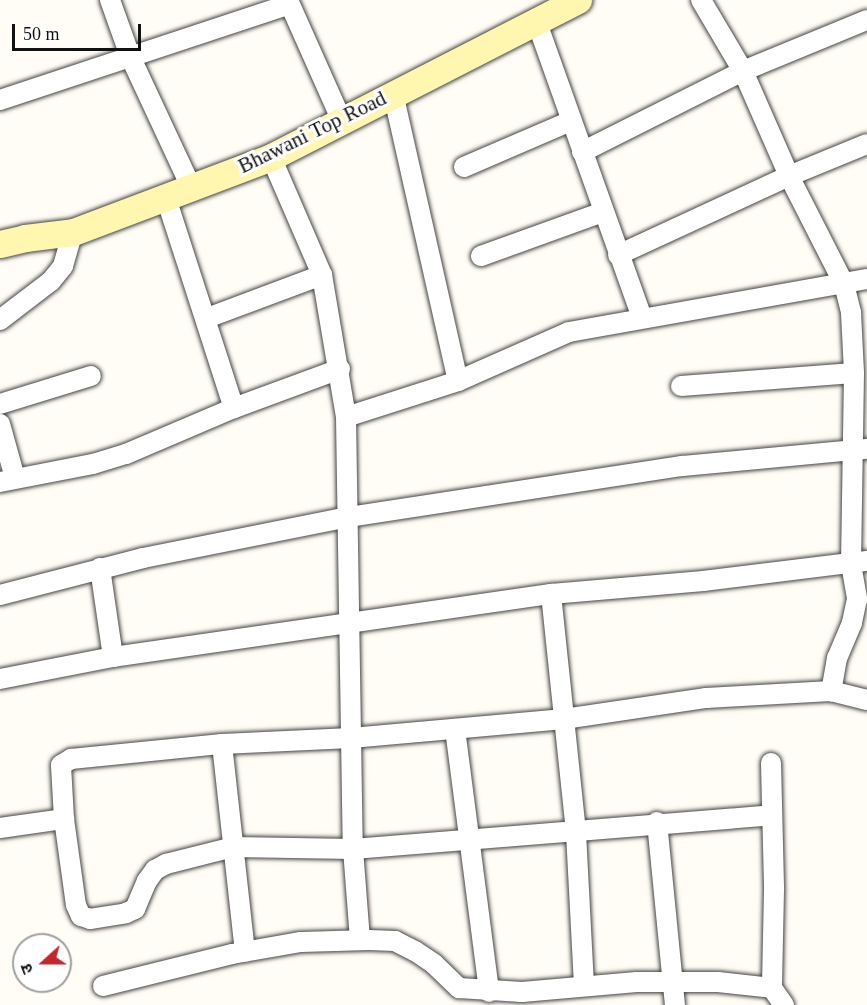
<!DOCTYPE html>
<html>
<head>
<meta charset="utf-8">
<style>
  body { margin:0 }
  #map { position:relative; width:867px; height:1005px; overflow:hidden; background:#fffdf5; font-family:"Times New Roman","Noto Sans Devanagari",serif }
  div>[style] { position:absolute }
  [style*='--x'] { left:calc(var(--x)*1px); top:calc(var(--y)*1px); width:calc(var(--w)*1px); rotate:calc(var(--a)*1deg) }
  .roads { filter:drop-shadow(0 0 2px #444) drop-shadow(0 0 2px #444) }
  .street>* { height:20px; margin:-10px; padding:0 10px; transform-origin:10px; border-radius:10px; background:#fff }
  .secondary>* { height:27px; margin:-13.5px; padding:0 13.5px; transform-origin:13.5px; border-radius:13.5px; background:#fff6b0 }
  span { translate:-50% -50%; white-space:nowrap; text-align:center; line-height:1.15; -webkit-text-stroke:6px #fff; paint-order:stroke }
  .street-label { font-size:21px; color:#111 }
  .north { position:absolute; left:12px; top:933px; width:60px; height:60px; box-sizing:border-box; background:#fff; border:2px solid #a0a0a0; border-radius:50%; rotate:249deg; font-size:16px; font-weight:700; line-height:24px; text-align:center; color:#111 }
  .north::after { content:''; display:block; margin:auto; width:21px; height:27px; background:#c4262e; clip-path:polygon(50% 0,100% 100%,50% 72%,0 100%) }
  .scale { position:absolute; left:12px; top:24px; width:129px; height:27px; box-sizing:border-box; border:3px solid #111; border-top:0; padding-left:8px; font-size:18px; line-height:21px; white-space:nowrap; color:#111; -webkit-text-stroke:4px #fff; paint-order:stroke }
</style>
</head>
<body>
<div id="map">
  <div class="roads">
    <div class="street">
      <div style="--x:110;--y:0;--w:59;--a:70.3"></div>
      <div style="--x:130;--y:56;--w:145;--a:65"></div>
      <div style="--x:288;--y:0;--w:130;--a:66"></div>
      <div style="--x:701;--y:0;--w:82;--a:59.4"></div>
      <div style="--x:743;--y:71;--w:115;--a:66.3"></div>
      <div style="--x:789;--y:176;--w:121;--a:63"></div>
      <div style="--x:844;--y:284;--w:30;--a:76"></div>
      <div style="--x:851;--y:313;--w:60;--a:87.1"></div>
      <div style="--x:854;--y:373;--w:191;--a:90.9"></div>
      <div style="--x:851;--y:564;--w:36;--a:80"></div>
      <div style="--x:857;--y:599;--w:25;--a:102"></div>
      <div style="--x:852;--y:623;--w:38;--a:113"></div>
      <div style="--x:837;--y:658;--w:34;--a:100"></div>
      <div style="--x:536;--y:20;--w:316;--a:70.4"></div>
      <div style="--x:393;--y:93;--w:295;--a:77.3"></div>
      <div style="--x:0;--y:100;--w:305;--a:-18.3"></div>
      <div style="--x:582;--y:152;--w:180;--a:-26.7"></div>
      <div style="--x:743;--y:71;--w:134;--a:-22.4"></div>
      <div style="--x:271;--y:157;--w:129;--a:66.6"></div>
      <div style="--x:322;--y:275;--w:144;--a:80.4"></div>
      <div style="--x:346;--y:417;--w:432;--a:89.1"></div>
      <div style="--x:353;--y:849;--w:91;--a:85.6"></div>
      <div style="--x:464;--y:167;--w:116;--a:-23.3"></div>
      <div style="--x:166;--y:198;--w:221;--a:72.1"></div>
      <div style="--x:618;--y:255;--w:188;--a:-24.8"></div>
      <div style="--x:789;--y:176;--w:84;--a:-22.3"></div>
      <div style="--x:481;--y:256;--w:130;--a:-19.8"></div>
      <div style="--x:207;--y:318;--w:123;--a:-20.5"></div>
      <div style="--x:0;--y:320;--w:64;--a:-37.4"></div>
      <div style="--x:51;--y:281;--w:19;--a:-51"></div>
      <div style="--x:63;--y:266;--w:35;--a:-74"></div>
      <div style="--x:681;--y:386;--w:173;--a:-4.3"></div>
      <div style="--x:0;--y:404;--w:95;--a:-17.1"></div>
      <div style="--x:346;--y:417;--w:118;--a:-17.8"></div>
      <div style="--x:458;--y:381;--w:121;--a:-23.8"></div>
      <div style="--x:569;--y:332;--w:303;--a:-10.1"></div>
      <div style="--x:0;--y:424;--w:56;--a:74.5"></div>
      <div style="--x:0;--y:482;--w:95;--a:-11"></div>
      <div style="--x:93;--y:464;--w:34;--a:-17"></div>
      <div style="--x:126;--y:454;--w:117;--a:-23.1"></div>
      <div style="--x:234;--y:408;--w:113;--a:-20.2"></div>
      <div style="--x:100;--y:568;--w:90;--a:81.7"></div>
      <div style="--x:551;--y:594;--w:240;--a:84"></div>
      <div style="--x:576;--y:833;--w:152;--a:87"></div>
      <div style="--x:0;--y:595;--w:148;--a:-14.5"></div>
      <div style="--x:143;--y:558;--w:209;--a:-11.3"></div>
      <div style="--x:348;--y:517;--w:338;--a:-8.7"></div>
      <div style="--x:682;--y:466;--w:186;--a:-5.3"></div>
      <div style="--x:0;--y:679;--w:115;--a:-11"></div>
      <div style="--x:113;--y:657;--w:443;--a:-8.2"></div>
      <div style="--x:551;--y:594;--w:153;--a:-4.9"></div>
      <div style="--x:703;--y:581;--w:165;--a:-7"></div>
      <div style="--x:455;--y:729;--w:265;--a:82.6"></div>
      <div style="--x:222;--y:744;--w:209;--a:83.7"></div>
      <div style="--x:771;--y:763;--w:127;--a:88.6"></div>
      <div style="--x:774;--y:890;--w:98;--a:91.2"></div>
      <div style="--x:64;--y:819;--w:87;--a:82.1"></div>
      <div style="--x:76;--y:905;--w:12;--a:66"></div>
      <div style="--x:81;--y:916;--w:9;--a:18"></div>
      <div style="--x:90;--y:919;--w:36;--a:-9"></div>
      <div style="--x:126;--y:913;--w:10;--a:-24"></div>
      <div style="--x:135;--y:909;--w:30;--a:-67"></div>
      <div style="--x:147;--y:881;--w:14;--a:-54"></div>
      <div style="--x:155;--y:870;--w:13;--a:-29"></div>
      <div style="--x:166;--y:864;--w:69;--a:-14.2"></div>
      <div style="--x:233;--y:847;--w:120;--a:1"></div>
      <div style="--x:353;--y:849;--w:420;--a:-4.6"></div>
      <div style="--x:657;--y:822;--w:184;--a:84.4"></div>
      <div style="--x:0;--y:828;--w:65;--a:-8"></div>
      <div style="--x:64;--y:819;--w:54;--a:-93.2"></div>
      <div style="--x:61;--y:765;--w:12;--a:-31"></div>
      <div style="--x:71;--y:759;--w:152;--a:-5.7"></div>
      <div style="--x:222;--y:744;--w:129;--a:-2.7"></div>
      <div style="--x:351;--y:738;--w:214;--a:-5.1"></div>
      <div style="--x:564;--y:719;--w:144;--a:-8.4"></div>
      <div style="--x:706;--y:698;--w:125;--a:-3.2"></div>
      <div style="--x:831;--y:691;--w:37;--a:14"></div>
      <div style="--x:103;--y:986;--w:133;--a:-13.9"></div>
      <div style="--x:232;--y:954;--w:70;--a:-9.9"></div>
      <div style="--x:301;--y:942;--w:68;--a:-1.7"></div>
      <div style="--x:369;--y:940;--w:26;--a:2"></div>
      <div style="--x:395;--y:941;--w:22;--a:27"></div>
      <div style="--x:415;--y:951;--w:23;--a:34"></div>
      <div style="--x:434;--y:964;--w:35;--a:44"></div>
      <div style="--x:459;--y:988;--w:63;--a:3.6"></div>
      <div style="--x:522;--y:992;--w:115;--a:-5"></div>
      <div style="--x:637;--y:982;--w:81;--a:0"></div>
      <div style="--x:718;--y:982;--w:54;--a:6.3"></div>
      <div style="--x:772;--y:988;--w:21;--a:55"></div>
    </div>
    <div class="secondary">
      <div style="--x:0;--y:244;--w:26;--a:-13"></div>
      <div style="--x:25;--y:238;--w:48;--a:-7.1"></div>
      <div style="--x:73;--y:232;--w:212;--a:-20.7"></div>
      <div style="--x:271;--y:157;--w:345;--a:-27.1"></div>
    </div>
  </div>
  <div class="street-label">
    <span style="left:312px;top:132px;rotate:-26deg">Bhawani Top Road</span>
  </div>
  <div class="north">उ</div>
  <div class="scale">50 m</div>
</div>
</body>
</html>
